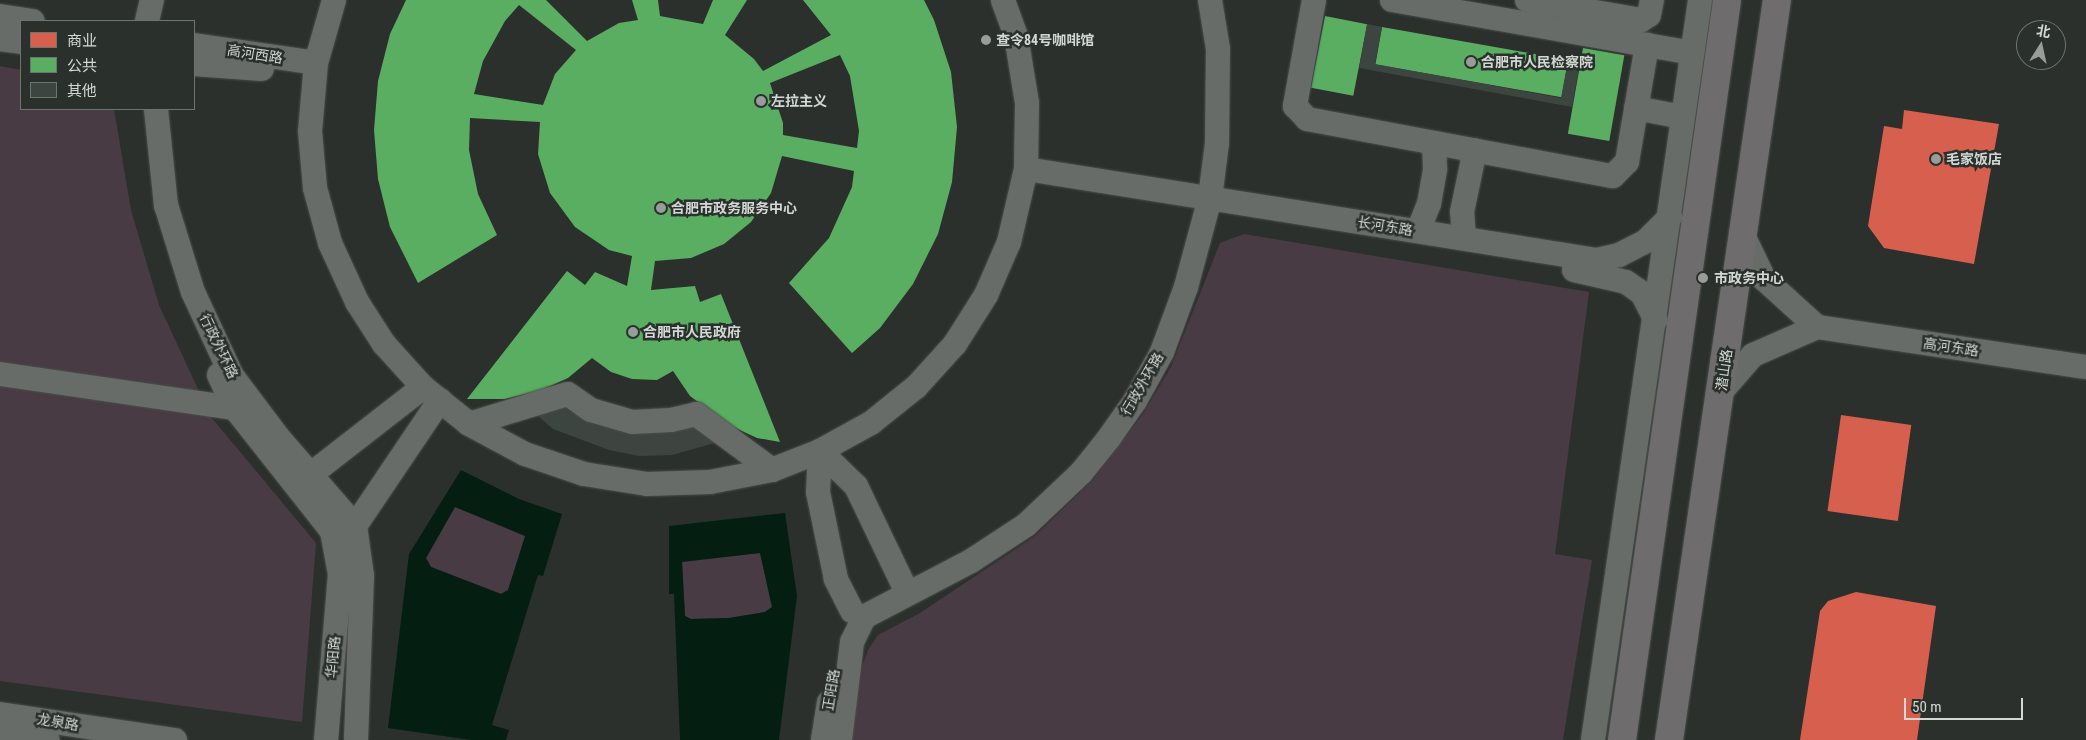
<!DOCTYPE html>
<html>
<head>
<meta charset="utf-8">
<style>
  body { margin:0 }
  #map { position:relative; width:2086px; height:740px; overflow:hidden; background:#2b302d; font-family:"Roboto Condensed","Noto Sans SC",sans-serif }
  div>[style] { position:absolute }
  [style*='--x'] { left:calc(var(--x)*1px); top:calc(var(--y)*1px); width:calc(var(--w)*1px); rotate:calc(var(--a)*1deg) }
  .green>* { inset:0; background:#483b43 }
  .water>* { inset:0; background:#041e12 }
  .shops>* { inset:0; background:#d6604d; transform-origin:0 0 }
  .public>* { inset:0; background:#5aae61; transform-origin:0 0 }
  .building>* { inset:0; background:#3c4540 }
  .roads { filter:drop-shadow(0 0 1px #494e4b) drop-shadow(0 0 1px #494e4b) }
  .minor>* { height:24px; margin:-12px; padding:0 12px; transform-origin:12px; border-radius:12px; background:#686c69 }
  .major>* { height:28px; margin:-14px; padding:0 14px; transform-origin:14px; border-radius:14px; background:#6f6c6e }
  .dots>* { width:14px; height:14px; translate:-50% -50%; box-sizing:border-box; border:2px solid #2a312d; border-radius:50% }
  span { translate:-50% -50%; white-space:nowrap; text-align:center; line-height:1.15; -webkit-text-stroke:5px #2a312d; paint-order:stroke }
  .poi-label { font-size:14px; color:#d3d8d5; font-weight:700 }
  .left { translate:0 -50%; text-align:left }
  .street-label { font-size:14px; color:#d3d8d5 }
  .legend { position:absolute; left:20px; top:20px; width:175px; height:90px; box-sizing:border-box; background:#2a312d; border:1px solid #6e7470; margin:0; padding:6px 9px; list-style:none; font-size:15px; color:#d3d8d5 }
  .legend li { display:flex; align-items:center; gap:10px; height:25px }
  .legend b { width:25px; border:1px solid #6e7470 }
  .north { position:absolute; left:2016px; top:20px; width:50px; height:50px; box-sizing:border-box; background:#2a312d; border:1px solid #6e7470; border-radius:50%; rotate:10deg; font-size:14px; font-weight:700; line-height:20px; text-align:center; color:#d3d8d5 }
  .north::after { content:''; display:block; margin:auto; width:18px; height:22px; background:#989d9a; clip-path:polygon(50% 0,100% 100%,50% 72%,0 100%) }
  .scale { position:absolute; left:1904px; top:698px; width:119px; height:22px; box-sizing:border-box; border:2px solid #d3d8d5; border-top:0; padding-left:6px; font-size:15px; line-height:18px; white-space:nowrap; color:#d3d8d5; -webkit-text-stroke:4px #2a312d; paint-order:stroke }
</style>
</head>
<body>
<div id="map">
  <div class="green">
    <div style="clip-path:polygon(0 66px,21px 70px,21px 109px,114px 109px,131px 210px,159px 305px,211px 417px,316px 543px,302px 722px,0 681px)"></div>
    <div style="clip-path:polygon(1244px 234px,1589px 292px,1555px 554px,1592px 560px,1563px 740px,852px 740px,859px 675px,868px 650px,878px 635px,920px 613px,1035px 536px,1092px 481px,1143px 414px,1171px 367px,1220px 243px)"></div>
    <div style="clip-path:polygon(455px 507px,526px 535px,508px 590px,501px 594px,431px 567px,426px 558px)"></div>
    <div style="clip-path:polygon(760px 553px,772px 607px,765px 612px,729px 618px,691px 619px,685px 616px,682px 561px)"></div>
  </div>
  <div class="water">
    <div style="clip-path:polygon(evenodd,461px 470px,519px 499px,562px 514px,543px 576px,538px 575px,492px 725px,509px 730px,506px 740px,471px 740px,388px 728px,409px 554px,461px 470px,455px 507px,525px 536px,508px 590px,501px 594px,431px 567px,426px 558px,455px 507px)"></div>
    <div style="clip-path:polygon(evenodd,785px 513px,797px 596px,779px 740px,680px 740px,674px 594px,669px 594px,669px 526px,785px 513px,760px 553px,772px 607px,765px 612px,729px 618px,691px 619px,685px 616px,682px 562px,760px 553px)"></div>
  </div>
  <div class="shops">
    <div style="clip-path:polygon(1904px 110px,1999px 124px,1974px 264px,1884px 248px,1868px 226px,1884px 126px,1902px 129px)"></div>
    <div style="left:1841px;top:415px;width:71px;height:97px;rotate:8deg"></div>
    <div style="clip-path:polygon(1856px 592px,1936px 606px,1917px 740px,1800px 740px,1820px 611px,1828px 601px)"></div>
  </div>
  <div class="public">
    <div style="clip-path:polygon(evenodd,406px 0,546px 0,587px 41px,619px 23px,638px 20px,632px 0,658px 0,660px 16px,703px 24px,713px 0,747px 0,725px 35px,754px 59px,763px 71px,831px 35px,803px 0,924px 0,934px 20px,951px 72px,957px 127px,952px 182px,938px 234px,913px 284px,880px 328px,852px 353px,789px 283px,829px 238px,852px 187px,854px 171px,782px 156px,771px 193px,751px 222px,724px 244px,691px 258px,655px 261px,651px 290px,695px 286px,700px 302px,721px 294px,780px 442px,757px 438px,729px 425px,690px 396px,673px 371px,657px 380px,632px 379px,611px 372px,592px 358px,568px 378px,539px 391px,505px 399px,467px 399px,567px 271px,585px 285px,595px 272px,627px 286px,632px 256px,609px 250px,575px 227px,550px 193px,538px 154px,540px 122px,470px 118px,469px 150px,478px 194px,497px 235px,418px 283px,390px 227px,378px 179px,374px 130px,378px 81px,390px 34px,406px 0,519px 5px,576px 50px,555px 74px,543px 105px,474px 94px,483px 61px,505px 21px,519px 5px,406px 0,840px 55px,850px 76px,859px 131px,857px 148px,783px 135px,783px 123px,770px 83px,840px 55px)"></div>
    <div style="left:1325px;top:16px;width:43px;height:73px;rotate:11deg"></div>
    <div style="left:1382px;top:27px;width:189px;height:38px;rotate:10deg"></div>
    <div style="left:1583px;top:48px;width:42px;height:87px;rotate:10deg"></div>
  </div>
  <div class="building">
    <div style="clip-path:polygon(1367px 24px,1382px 27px,1375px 64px,1561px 98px,1568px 61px,1580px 63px,1572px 107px,1359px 68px)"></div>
    <div style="clip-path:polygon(562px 406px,582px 418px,670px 430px,693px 427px,715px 443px,672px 455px,639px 456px,609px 450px,553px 429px,536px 414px)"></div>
  </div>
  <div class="roads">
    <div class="minor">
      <div style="--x:334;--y:0;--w:66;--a:105.9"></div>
      <div style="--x:316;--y:63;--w:68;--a:95"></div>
      <div style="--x:310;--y:131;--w:57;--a:85"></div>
      <div style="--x:315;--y:188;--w:57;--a:74.7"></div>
      <div style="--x:330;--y:243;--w:65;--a:65.4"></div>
      <div style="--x:357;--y:302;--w:50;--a:57.3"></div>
      <div style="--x:384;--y:344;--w:58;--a:47.8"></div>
      <div style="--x:423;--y:387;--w:59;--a:38.8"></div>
      <div style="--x:469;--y:424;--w:64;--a:28.2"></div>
      <div style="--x:525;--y:454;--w:62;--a:18.7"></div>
      <div style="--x:584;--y:474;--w:64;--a:9"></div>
      <div style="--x:647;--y:484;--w:63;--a:-1.8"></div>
      <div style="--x:710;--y:482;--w:63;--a:-11"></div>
      <div style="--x:772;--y:470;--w:52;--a:-21.6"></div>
      <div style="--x:820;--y:451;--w:58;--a:-28.8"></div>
      <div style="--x:871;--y:423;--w:58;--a:-38.7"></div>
      <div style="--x:916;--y:387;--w:58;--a:-47.8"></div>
      <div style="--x:955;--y:344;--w:58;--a:-57.7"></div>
      <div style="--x:986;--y:295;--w:58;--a:-66.5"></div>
      <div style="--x:1009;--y:242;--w:75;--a:-76.9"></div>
      <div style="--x:1026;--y:169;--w:66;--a:-89.1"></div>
      <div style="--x:1027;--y:103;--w:68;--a:-99.3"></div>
      <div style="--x:1016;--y:36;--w:38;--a:-110"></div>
      <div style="--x:1314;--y:0;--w:108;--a:100.2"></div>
      <div style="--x:1295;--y:106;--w:18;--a:47"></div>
      <div style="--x:1307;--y:119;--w:311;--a:10.6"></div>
      <div style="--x:1613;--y:176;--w:20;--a:-45"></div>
      <div style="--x:1627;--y:162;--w:119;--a:-80.3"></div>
      <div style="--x:1392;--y:0;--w:305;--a:10"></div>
      <div style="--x:1527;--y:0;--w:116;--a:10"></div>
      <div style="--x:1641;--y:20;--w:9;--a:-32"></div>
      <div style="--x:1649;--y:15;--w:15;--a:-79"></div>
      <div style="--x:0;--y:16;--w:33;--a:9"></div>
      <div style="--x:147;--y:21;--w:22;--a:-77"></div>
      <div style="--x:0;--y:39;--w:21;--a:8"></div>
      <div style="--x:194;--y:45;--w:123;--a:8.4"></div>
      <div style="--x:194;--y:64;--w:68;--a:4.2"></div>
      <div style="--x:1636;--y:108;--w:47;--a:11.1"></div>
      <div style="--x:156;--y:109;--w:97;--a:84.1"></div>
      <div style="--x:166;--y:205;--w:91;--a:72.8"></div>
      <div style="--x:193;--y:292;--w:93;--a:65.1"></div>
      <div style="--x:232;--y:376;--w:76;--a:53"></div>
      <div style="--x:278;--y:437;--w:118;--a:49.1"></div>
      <div style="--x:355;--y:526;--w:50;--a:82"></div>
      <div style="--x:362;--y:576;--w:164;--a:92.1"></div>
      <div style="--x:1026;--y:169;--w:578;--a:9.06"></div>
      <div style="--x:1597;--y:260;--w:23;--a:-13"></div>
      <div style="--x:1619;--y:255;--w:30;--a:-27"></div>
      <div style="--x:1646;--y:241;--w:34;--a:-45"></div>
      <div style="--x:1418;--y:231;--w:29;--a:-68"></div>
      <div style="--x:1429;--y:204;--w:36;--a:-80"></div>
      <div style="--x:1435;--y:169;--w:26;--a:-92"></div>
      <div style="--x:1464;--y:238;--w:26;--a:-94"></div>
      <div style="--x:1462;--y:212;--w:63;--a:-78.2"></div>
      <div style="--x:1574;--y:270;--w:53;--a:13"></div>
      <div style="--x:1626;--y:282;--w:19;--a:35"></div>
      <div style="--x:1642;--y:293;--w:30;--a:63"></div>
      <div style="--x:1817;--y:327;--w:272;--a:8.5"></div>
      <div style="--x:0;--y:374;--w:249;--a:8.3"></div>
      <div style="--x:219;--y:375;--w:35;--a:65"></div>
      <div style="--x:234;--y:407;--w:158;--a:51.7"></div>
      <div style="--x:332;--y:531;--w:44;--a:79.5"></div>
      <div style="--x:340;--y:574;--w:167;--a:94.8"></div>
      <div style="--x:1721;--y:392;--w:49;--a:-49.1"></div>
      <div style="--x:1753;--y:355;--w:70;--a:-23.6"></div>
      <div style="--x:1817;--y:327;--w:72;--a:-137.8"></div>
      <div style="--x:1764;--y:279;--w:51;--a:-115.6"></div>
      <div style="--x:469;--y:424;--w:103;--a:-16.9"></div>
      <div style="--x:568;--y:394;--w:28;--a:35"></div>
      <div style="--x:591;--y:410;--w:43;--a:16.3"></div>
      <div style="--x:632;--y:422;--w:39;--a:-3"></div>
      <div style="--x:671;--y:420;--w:26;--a:-13"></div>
      <div style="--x:696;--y:414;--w:94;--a:36.4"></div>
      <div style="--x:310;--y:475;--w:143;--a:-37.9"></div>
      <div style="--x:355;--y:526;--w:152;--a:-56"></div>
      <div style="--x:852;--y:611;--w:36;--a:-117"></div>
      <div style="--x:836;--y:579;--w:89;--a:-101.7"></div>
      <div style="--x:818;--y:492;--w:41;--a:-87.2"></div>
      <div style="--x:820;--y:451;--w:50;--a:44.2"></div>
      <div style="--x:856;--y:486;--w:109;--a:64.4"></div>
      <div style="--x:0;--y:714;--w:177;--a:8.5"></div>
      <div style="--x:0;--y:733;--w:48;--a:8.5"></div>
      <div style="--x:823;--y:740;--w:38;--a:-81"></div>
      <div style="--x:840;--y:740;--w:99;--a:-83"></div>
      <div style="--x:852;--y:642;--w:28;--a:-64"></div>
      <div style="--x:864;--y:617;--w:121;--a:-27.6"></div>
      <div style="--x:971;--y:561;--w:66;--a:-33.2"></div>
      <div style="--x:1026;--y:525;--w:76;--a:-43.4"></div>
      <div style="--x:1081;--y:473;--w:45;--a:-51.3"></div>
      <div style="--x:1109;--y:438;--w:45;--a:-54.9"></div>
      <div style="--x:1135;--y:401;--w:56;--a:-61.1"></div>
      <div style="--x:1162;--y:352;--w:69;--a:-69.7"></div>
      <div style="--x:1186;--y:287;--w:92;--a:-74.9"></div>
      <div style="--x:1210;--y:198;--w:55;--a:-82.7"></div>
      <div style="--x:1217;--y:143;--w:94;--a:-89.4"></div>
      <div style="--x:1218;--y:49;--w:50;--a:-99.3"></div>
      <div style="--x:1593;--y:740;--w:748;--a:-81.77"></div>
    </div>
    <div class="major">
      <div style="--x:1622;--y:740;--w:747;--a:-81.92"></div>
      <div style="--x:1669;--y:740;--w:748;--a:-81.7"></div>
    </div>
  </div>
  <div class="dots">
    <div style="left:986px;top:40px;background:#989d9a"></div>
    <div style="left:1471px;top:62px;background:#989d9a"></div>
    <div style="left:761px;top:101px;background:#989d9a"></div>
    <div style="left:1936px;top:159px;background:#989d9a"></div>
    <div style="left:661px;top:208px;background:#989d9a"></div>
    <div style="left:1703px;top:278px;background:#989d9a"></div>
    <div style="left:633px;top:332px;background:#989d9a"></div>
  </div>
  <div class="poi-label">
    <span class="left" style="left:996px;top:40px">查令84号咖啡馆</span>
    <span class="left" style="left:1481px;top:62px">合肥市人民检察院</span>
    <span class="left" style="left:771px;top:101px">左拉主义</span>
    <span class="left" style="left:1946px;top:159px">毛家饭店</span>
    <span class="left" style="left:671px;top:208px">合肥市政务服务中心</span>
    <span class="left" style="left:1714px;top:278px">市政务中心</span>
    <span class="left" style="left:643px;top:332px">合肥市人民政府</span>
  </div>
  <div class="street-label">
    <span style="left:255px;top:54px;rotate:9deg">高河西路</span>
    <span style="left:1385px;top:226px;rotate:9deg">长河东路</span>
    <span style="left:219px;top:346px;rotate:64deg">行政外环路</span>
    <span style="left:1951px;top:347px;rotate:8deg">高河东路</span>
    <span style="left:1724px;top:370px;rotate:-82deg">潜山路</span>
    <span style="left:1142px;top:384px;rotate:-60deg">行政外环路</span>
    <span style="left:333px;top:657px;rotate:-85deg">华阳路</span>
    <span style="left:831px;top:690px;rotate:-81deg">正阳路</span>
    <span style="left:58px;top:722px;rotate:9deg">龙泉路</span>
  </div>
  <ul class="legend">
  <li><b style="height:14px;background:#d6604d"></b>商业</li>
  <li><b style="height:14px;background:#5aae61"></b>公共</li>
  <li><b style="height:14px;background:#3c4540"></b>其他</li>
  </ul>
  <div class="north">北</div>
  <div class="scale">50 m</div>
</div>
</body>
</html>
